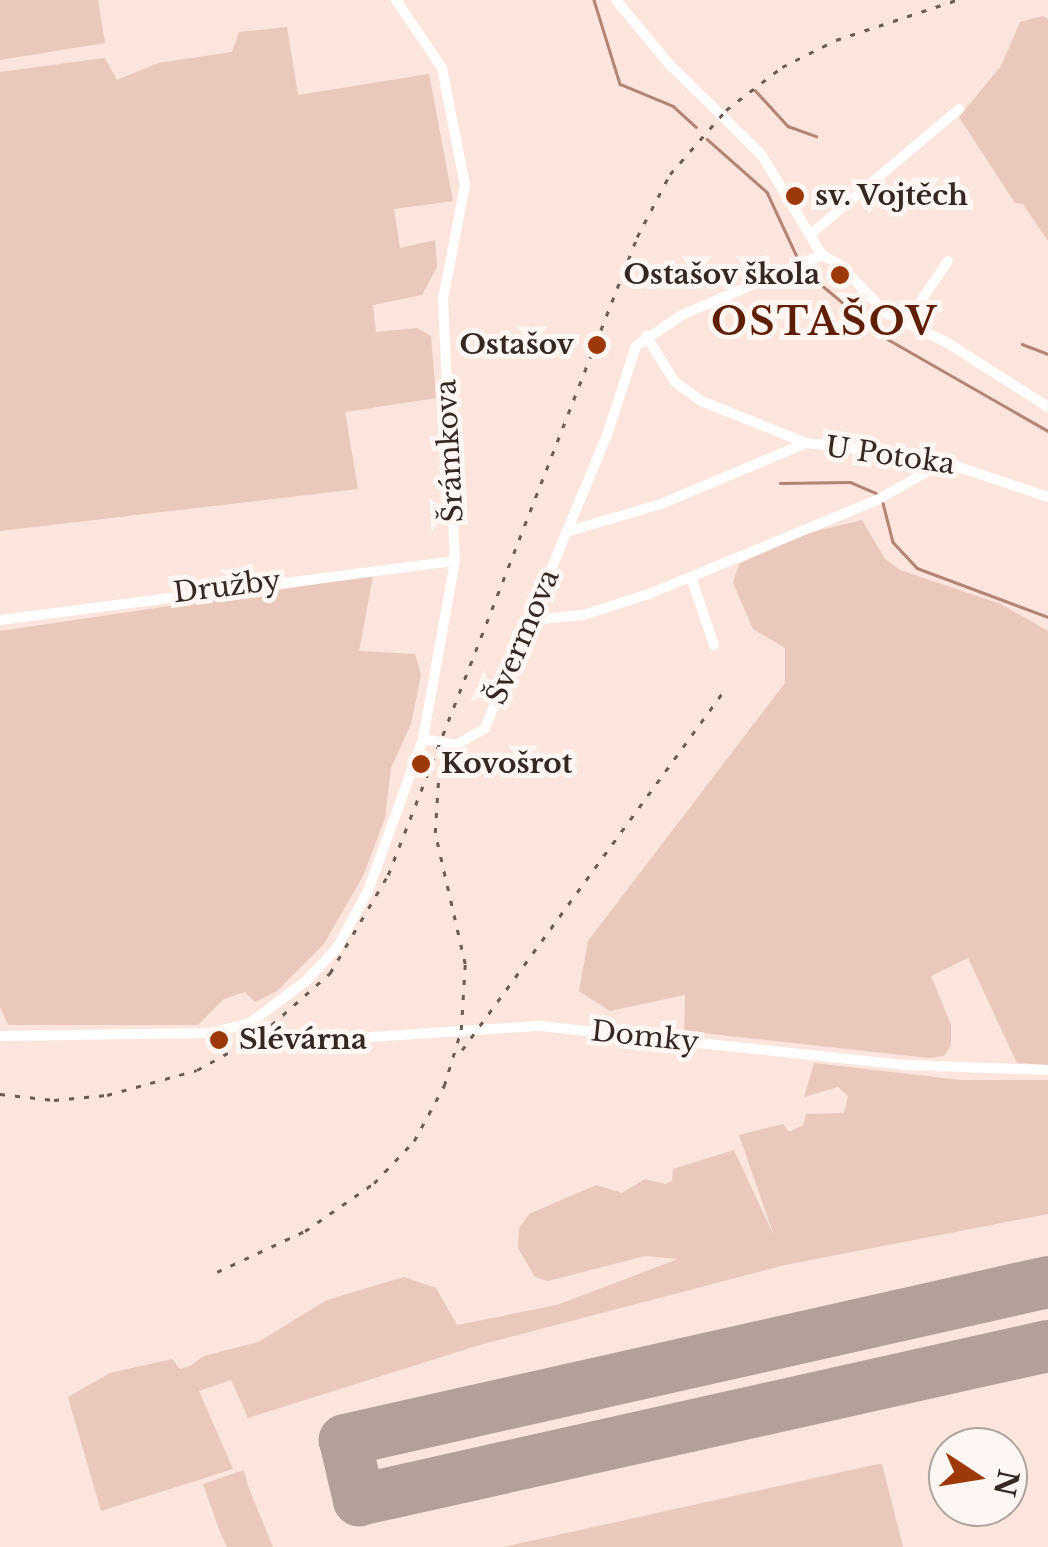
<!DOCTYPE html>
<html>
<head>
<meta charset="utf-8">
<style>
  body { margin:0 }
  #map { position:relative; width:1048px; height:1547px; overflow:hidden; background:#fbe5dd; font-family:"Libre Baskerville",serif }
  div>[style] { position:absolute }
  [style*='--x'] { left:calc(var(--x)*1px); top:calc(var(--y)*1px); width:calc(var(--w)*1px); rotate:calc(var(--a)*1deg) }
  .green>* { inset:0; background:#eac8bb }
  .stream>* { height:2.5px; margin:-1.25px; padding:0 1.25px; transform-origin:1.25px; border-radius:1.25px; background:#b18475 }
  .runway>* { height:52px; margin:-26px; padding:0 26px; transform-origin:26px; border-radius:26px; background:#b3a099 }
  .minor>* { height:10px; margin:-5px; padding:0 5px; transform-origin:5px; border-radius:5px; background:#fff }
  .rail>* { height:2.5px; margin-top:-1.25px; transform-origin:0; background:repeating-linear-gradient(90deg,#6b5b55 0 5px,transparent 0 15px) }
  .dots>* { width:28px; height:28px; translate:-50% -50%; box-sizing:border-box; border:5px solid #fdf6f3; border-radius:50% }
  span { translate:-50% -50%; white-space:nowrap; text-align:center; line-height:1.15; -webkit-text-stroke:10px #fdf6f3; paint-order:stroke }
  .poi-label { font-size:28px; color:#352823; font-weight:700 }
  .left { translate:0 -50%; text-align:left }
  .right { translate:-100% -50%; text-align:right }
  .street-label { font-size:28px; color:#352823 }
  .district-label { font-size:38px; color:#5f1f04; font-weight:700; letter-spacing:2.5px }
  .north { position:absolute; left:928px; top:1427px; width:100px; height:100px; box-sizing:border-box; background:#fdf6f3; border:2px solid #ada4a0; border-radius:50%; rotate:102deg; font-size:28px; font-weight:700; line-height:40px; text-align:center; color:#352823 }
  .north::after { content:''; display:block; margin:auto; width:35px; height:45px; background:#9d3809; clip-path:polygon(50% 0,100% 100%,50% 72%,0 100%) }
</style>
</head>
<body>
<div id="map">
  <div class="green">
    <div style="clip-path:polygon(0 0,98px 0,105px 43px,0 60px)"></div>
    <div style="clip-path:polygon(1043px 16px,1048px 19px,1048px 241px,1023px 204px,1015px 203px,959px 117px,1001px 66px,1020px 22px)"></div>
    <div style="clip-path:polygon(287px 27px,298px 95px,429px 74px,453px 201px,394px 209px,400px 248px,435px 240px,437px 267px,422px 295px,373px 305px,376px 332px,417px 328px,431px 336px,436px 398px,345px 412px,358px 489px,0 531px,0 72px,105px 58px,117px 80px,158px 63px,232px 52px,239px 32px)"></div>
    <div style="clip-path:polygon(862px 520px,885px 559px,900px 570px,1001px 604px,1048px 631px,1048px 1065px,1017px 1063px,968px 958px,931px 976px,951px 1025px,951px 1045px,944px 1056px,929px 1058px,684px 1031px,685px 995px,610px 1011px,579px 991px,588px 941px,785px 683px,785px 648px,753px 629px,733px 583px,739px 564px,808px 533px)"></div>
    <div style="clip-path:polygon(373px 576px,359px 651px,415px 654px,421px 675px,411px 724px,391px 768px,385px 818px,363px 876px,324px 944px,277px 991px,255px 1002px,245px 992px,224px 999px,198px 1025px,8px 1025px,0 1007px,0 631px)"></div>
    <div style="clip-path:polygon(814px 1063px,960px 1080px,1048px 1080px,1048px 1214px,785px 1265px,483px 1344px,248px 1418px,231px 1380px,199px 1391px,233px 1469px,101px 1511px,68px 1397px,110px 1373px,172px 1359px,180px 1369px,190px 1366px,204px 1356px,258px 1342px,327px 1300px,404px 1277px,436px 1288px,457px 1325px,557px 1305px,678px 1259px,645px 1256px,548px 1281px,535px 1277px,518px 1248px,519px 1228px,529px 1214px,596px 1185px,622px 1193px,645px 1179px,665px 1184px,672px 1181px,673px 1169px,734px 1150px,774px 1236px,739px 1135px,783px 1124px,789px 1132px,803px 1125px,806px 1114px,844px 1113px,848px 1096px,838px 1087px,804px 1097px)"></div>
    <div style="clip-path:polygon(882px 1464px,903px 1547px,504px 1547px,873px 1465px)"></div>
    <div style="clip-path:polygon(244px 1470px,248px 1486px,273px 1547px,227px 1547px,220px 1532px,203px 1484px)"></div>
  </div>
  <div class="stream">
    <div style="--x:594;--y:0;--w:88;--a:72.8"></div>
    <div style="--x:620;--y:84;--w:57;--a:22.5"></div>
    <div style="--x:673;--y:106;--w:31;--a:42"></div>
    <div style="--x:755;--y:90;--w:49;--a:47.5"></div>
    <div style="--x:788;--y:126;--w:30;--a:20"></div>
    <div style="--x:707;--y:139;--w:80;--a:41.5"></div>
    <div style="--x:767;--y:192;--w:76;--a:65.1"></div>
    <div style="--x:801;--y:268;--w:108;--a:39.7"></div>
    <div style="--x:884;--y:337;--w:189;--a:29.8"></div>
    <div style="--x:1022;--y:344;--w:28;--a:21"></div>
    <div style="--x:780;--y:483;--w:70;--a:-0.8"></div>
    <div style="--x:850;--y:482;--w:28;--a:23"></div>
    <div style="--x:883;--y:503;--w:40;--a:75.6"></div>
    <div style="--x:893;--y:542;--w:35;--a:47"></div>
    <div style="--x:917;--y:568;--w:140;--a:20.5"></div>
  </div>
  <div class="runway">
    <div style="--x:1048;--y:1282;--w:721;--a:167.33"></div>
    <div style="--x:345;--y:1440;--w:62;--a:76.9"></div>
    <div style="--x:359;--y:1500;--w:706;--a:-12.6"></div>
  </div>
  <div class="minor">
    <div style="--x:396;--y:0;--w:82;--a:55.9"></div>
    <div style="--x:442;--y:68;--w:119;--a:78.9"></div>
    <div style="--x:465;--y:185;--w:116;--a:100.9"></div>
    <div style="--x:443;--y:299;--w:262;--a:87.4"></div>
    <div style="--x:455;--y:561;--w:181;--a:100.2"></div>
    <div style="--x:616;--y:0;--w:85;--a:50.3"></div>
    <div style="--x:670;--y:65;--w:127;--a:44.4"></div>
    <div style="--x:761;--y:154;--w:118;--a:58.9"></div>
    <div style="--x:813;--y:232;--w:191;--a:-40.1"></div>
    <div style="--x:822;--y:255;--w:19;--a:28"></div>
    <div style="--x:839;--y:264;--w:68;--a:46.2"></div>
    <div style="--x:886;--y:313;--w:67;--a:25.8"></div>
    <div style="--x:946;--y:342;--w:121;--a:32.5"></div>
    <div style="--x:905;--y:324;--w:76;--a:-55.7"></div>
    <div style="--x:646;--y:336;--w:54;--a:57.8"></div>
    <div style="--x:675;--y:382;--w:32;--a:36"></div>
    <div style="--x:701;--y:401;--w:113;--a:21.8"></div>
    <div style="--x:806;--y:443;--w:124;--a:6.5"></div>
    <div style="--x:929;--y:457;--w:126;--a:18.6"></div>
    <div style="--x:566;--y:532;--w:99;--a:-16.4"></div>
    <div style="--x:661;--y:504;--w:157;--a:-22.8"></div>
    <div style="--x:691;--y:577;--w:72;--a:71.3"></div>
    <div style="--x:0;--y:620;--w:459;--a:-7.4"></div>
    <div style="--x:529;--y:620;--w:54;--a:-5.3"></div>
    <div style="--x:583;--y:615;--w:69;--a:-17.7"></div>
    <div style="--x:649;--y:594;--w:247;--a:-22.4"></div>
    <div style="--x:877;--y:500;--w:79;--a:-29.5"></div>
    <div style="--x:250;--y:1023;--w:20;--a:49"></div>
    <div style="--x:263;--y:1038;--w:19;--a:16"></div>
    <div style="--x:281;--y:1043;--w:260;--a:-3.8"></div>
    <div style="--x:540;--y:1026;--w:368;--a:6.1"></div>
    <div style="--x:906;--y:1065;--w:142;--a:2"></div>
    <div style="--x:0;--y:1036;--w:209;--a:-0.8"></div>
    <div style="--x:209;--y:1033;--w:42;--a:-13.7"></div>
    <div style="--x:250;--y:1023;--w:71;--a:-37"></div>
    <div style="--x:307;--y:980;--w:44;--a:-46.8"></div>
    <div style="--x:337;--y:948;--w:65;--a:-61.5"></div>
    <div style="--x:368;--y:891;--w:162;--a:-70.1"></div>
    <div style="--x:423;--y:739;--w:34;--a:10"></div>
    <div style="--x:456;--y:745;--w:34;--a:-30"></div>
    <div style="--x:485;--y:728;--w:314;--a:-67.4"></div>
    <div style="--x:606;--y:438;--w:97;--a:-71.9"></div>
    <div style="--x:636;--y:346;--w:55;--a:-34"></div>
    <div style="--x:682;--y:315;--w:152;--a:-23.2"></div>
  </div>
  <div class="rail">
    <div style="--x:462;--y:1050;--w:447;--a:-53.9"></div>
    <div style="--x:0;--y:1094;--w:54;--a:6.3"></div>
    <div style="--x:54;--y:1100;--w:53;--a:-5.4"></div>
    <div style="--x:107;--y:1095;--w:93;--a:-15.5"></div>
    <div style="--x:197;--y:1070;--w:72;--a:-29.1"></div>
    <div style="--x:260;--y:1035;--w:94;--a:-41.5"></div>
    <div style="--x:330;--y:973;--w:114;--a:-59.4"></div>
    <div style="--x:388;--y:875;--w:685;--a:-68.68"></div>
    <div style="--x:637;--y:237;--w:71;--a:-62.4"></div>
    <div style="--x:670;--y:174;--w:85;--a:-48.8"></div>
    <div style="--x:726;--y:110;--w:71;--a:-37.5"></div>
    <div style="--x:782;--y:67;--w:60;--a:-26.6"></div>
    <div style="--x:836;--y:40;--w:126;--a:-18.4"></div>
    <div style="--x:217;--y:1272;--w:97;--a:-25"></div>
    <div style="--x:305;--y:1231;--w:84;--a:-34.8"></div>
    <div style="--x:374;--y:1183;--w:58;--a:-46.4"></div>
    <div style="--x:414;--y:1141;--w:63;--a:-61.4"></div>
    <div style="--x:444;--y:1086;--w:59;--a:-73.1"></div>
    <div style="--x:461;--y:1030;--w:66;--a:-86.5"></div>
    <div style="--x:465;--y:964;--w:134;--a:-102.9"></div>
    <div style="--x:435;--y:833;--w:64;--a:-86.4"></div>
  </div>
  <div class="dots">
    <div style="left:795px;top:196px;background:#9d3809"></div>
    <div style="left:840px;top:275px;background:#9d3809"></div>
    <div style="left:597px;top:345px;background:#9d3809"></div>
    <div style="left:421px;top:764px;background:#9d3809"></div>
    <div style="left:219px;top:1040px;background:#9d3809"></div>
  </div>
  <div class="poi-label">
    <span class="left" style="left:815px;top:196px">sv. Vojtěch</span>
    <span class="right" style="left:820px;top:275px">Ostašov škola</span>
    <span class="right" style="left:574px;top:345px">Ostašov</span>
    <span class="left" style="left:441px;top:764px">Kovošrot</span>
    <span class="left" style="left:239px;top:1040px">Slévárna</span>
  </div>
  <div class="street-label">
    <span style="left:450px;top:451px;rotate:-93deg">Šrámkova</span>
    <span style="left:890px;top:456px;rotate:8deg">U Potoka</span>
    <span style="left:227px;top:587px;rotate:-7deg">Družby</span>
    <span style="left:523px;top:637px;rotate:-67deg">Švermova</span>
    <span style="left:645px;top:1037px;rotate:6deg">Domky</span>
  </div>
  <div class="district-label">
    <span style="left:825px;top:322px">OSTAŠOV</span>
  </div>
  <div class="north">N</div>
</div>
</body>
</html>
